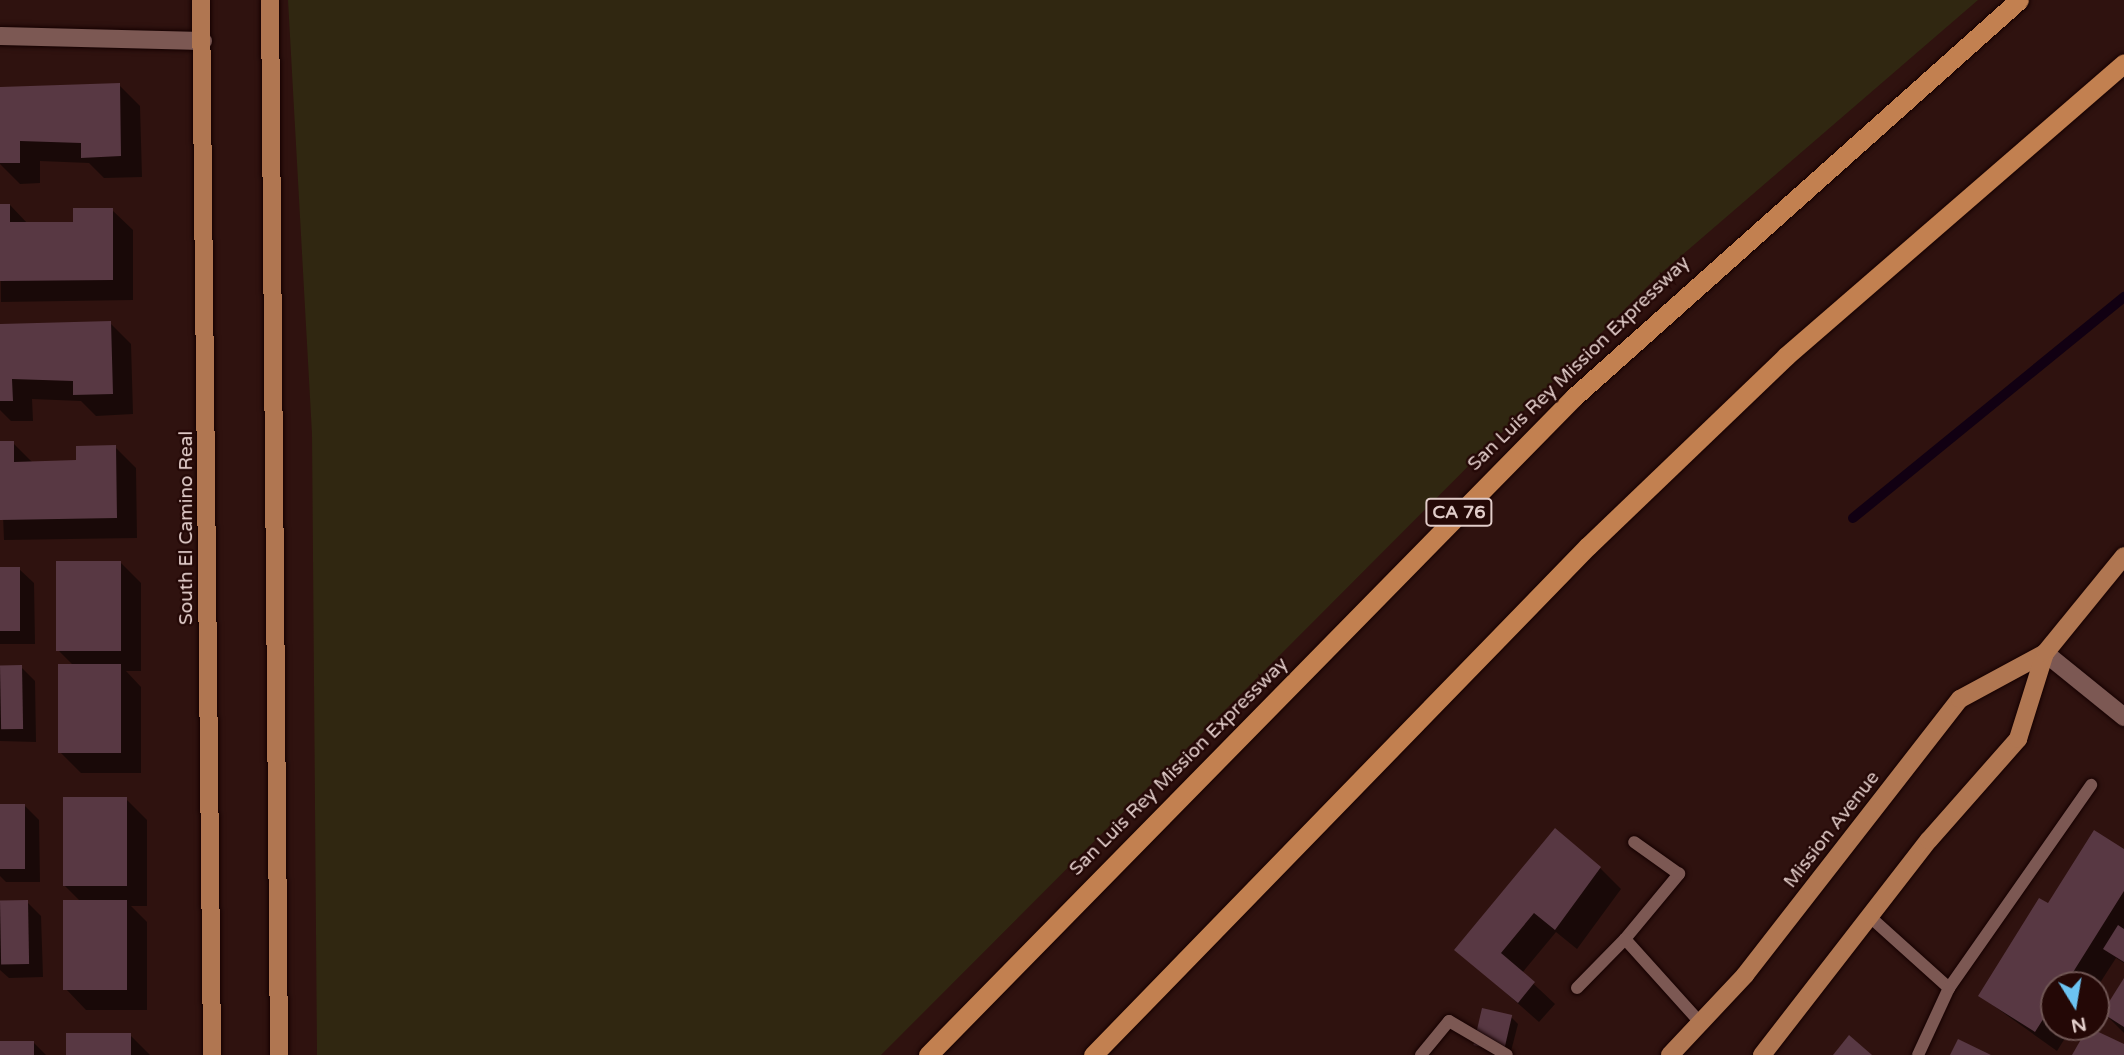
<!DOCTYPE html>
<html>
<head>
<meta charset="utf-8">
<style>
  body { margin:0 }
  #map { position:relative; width:2124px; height:1055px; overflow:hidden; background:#2f120f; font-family:"Varela Round",sans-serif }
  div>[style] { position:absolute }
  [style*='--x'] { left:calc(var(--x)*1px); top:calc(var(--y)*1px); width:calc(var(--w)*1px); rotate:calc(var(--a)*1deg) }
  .green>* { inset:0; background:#302711 }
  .shadow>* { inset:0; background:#0007 }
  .stream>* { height:10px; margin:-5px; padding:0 5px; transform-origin:5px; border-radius:5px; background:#110012 }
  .building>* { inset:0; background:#583843; transform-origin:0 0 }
  .roads { filter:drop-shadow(0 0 2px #150000) drop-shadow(0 0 2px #150000) }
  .service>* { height:12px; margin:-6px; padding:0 6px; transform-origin:6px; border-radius:6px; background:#7c5853 }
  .minor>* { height:18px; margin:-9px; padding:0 9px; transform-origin:9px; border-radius:9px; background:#7c5853 }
  .tertiary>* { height:18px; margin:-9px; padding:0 9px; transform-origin:9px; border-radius:9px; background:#7c5853 }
  .primary>* { height:18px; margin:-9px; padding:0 9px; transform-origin:9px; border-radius:9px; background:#b07651 }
  .trunk>* { height:19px; margin:-9.5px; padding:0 9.5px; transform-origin:9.5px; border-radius:9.5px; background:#c28050 }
  span { translate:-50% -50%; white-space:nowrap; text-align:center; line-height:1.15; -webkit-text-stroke:5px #240806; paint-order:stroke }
  .shield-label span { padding:2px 5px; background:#240806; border:2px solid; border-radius:5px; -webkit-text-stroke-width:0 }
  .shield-label { font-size:18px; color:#e1ccc9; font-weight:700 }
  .street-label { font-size:19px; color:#e1ccc9 }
  .north { position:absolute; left:2040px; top:971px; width:70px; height:70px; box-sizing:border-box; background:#240806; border:2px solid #705654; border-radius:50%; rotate:169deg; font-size:19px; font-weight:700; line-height:28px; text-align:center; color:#e1ccc9 }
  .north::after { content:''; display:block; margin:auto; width:24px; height:32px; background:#6cc3f2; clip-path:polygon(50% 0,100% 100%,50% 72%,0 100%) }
</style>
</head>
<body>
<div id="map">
  <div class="green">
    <div style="clip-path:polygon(288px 0,1978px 0,1659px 275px,881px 1055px,317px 1055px,312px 434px)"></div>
  </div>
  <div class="shadow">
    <div style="clip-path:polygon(119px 85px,140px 106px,142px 177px,104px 178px,89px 163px,40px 161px,40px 183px,20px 184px,0 164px,0 88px)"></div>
    <div style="clip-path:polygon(10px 205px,28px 224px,74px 223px,112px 210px,133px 230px,133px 300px,1px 302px,0 206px)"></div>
    <div style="clip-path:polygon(110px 323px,131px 344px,133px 414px,96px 416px,81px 401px,32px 399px,33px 421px,11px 421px,0 410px,0 326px)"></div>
    <div style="clip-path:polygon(0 443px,13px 443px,33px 463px,78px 462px,115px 447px,136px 468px,137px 538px,4px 540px)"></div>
    <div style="clip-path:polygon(120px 562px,141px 583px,141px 671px,126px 671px,141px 687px,141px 773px,81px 773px,60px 752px,74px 666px,59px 651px)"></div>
    <div style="clip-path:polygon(0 569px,19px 569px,34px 583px,35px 644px,0 644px)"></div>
    <div style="clip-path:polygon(0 667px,21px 667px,35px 681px,36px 742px,0 741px)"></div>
    <div style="clip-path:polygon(126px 799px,147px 820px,147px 906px,131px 906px,147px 922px,147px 1010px,86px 1010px,66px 989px,81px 902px,65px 886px)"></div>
    <div style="clip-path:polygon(0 806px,25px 806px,39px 820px,40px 882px,6px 882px,0 876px)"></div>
    <div style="clip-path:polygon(2124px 854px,2124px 963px,2116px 958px,2096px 989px,2054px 985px,2054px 1027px,2072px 1027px,2057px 1051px,1980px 996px)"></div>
    <div style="clip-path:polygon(1600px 868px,1621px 889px,1577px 949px,1556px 932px,1522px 973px,1555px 1004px,1539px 1022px,1456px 949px)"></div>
    <div style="clip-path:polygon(27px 902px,41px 916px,43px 977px,9px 978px,0 970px,0 903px)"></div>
    <div style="clip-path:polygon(2124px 981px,2124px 1033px,2104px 1013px)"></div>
    <div style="clip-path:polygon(1511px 1017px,1518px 1024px,1510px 1055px,1475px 1044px)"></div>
    <div style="clip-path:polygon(130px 1035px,150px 1055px,68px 1055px)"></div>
    <div style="clip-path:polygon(33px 1042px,46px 1055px,0 1055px,0 1043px)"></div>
  </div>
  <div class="stream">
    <div style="--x:1853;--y:518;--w:350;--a:-39.2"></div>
  </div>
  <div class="building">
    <div style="clip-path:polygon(120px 83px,121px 156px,81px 158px,81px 143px,20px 141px,20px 163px,0 163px,0 87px)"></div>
    <div style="clip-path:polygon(0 204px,10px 204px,10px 222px,73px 222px,73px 208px,113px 208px,113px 280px,0 281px)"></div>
    <div style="clip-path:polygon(111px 321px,113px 394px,73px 395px,73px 381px,12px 379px,13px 401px,0 401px,0 324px)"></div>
    <div style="clip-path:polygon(0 441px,14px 441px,14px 462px,76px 460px,76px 446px,116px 445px,117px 518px,0 520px)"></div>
    <div style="left:56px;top:561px;width:65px;height:90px"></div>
    <div style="left:0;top:567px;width:20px;height:64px"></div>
    <div style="left:58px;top:664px;width:63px;height:89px"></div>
    <div style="left:22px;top:665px;width:64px;height:22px;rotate:89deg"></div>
    <div style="left:127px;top:797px;width:89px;height:64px;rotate:90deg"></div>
    <div style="left:0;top:804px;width:25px;height:65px"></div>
    <div style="clip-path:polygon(1555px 828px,1601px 867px,1555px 930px,1534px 913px,1501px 953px,1535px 982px,1518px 1003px,1454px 950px)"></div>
    <div style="clip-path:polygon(2094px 830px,2124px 849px,2124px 891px,2065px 985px,2054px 985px,2054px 1002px,2035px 1032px,1978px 996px,2039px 898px,2048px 903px)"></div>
    <div style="left:28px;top:900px;width:64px;height:28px;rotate:89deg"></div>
    <div style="left:63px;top:900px;width:64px;height:90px"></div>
    <div style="clip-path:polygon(2118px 925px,2124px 929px,2124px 962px,2103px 949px)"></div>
    <div style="clip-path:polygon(2124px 978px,2124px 1027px,2102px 1013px)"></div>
    <div style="left:1482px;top:1008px;width:31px;height:38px;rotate:13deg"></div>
    <div style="clip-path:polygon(2088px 1027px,2124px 1044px,2124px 1055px,2072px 1055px)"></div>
    <div style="left:131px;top:1033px;width:22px;height:65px;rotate:90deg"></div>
    <div style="clip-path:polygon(1849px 1035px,1872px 1055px,1833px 1055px)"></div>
    <div style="clip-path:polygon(1958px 1039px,1991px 1055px,1950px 1055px)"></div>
    <div style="left:0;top:1041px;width:34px;height:14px"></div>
  </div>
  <div class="roads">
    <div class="service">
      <div style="--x:1869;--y:916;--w:108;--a:42"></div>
      <div style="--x:1949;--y:988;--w:248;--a:-55"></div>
      <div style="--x:1625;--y:939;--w:85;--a:-50.3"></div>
      <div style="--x:1679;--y:874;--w:55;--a:-144.6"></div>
      <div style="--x:1577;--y:988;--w:69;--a:-45.6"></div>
      <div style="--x:1625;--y:939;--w:109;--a:48"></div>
      <div style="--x:1421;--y:1055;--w:44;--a:-50.5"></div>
      <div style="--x:1449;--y:1021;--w:67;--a:30.4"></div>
      <div style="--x:1918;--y:1055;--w:74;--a:-65.2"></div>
    </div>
    <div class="minor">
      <div style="--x:0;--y:36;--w:203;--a:1.4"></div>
    </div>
    <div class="tertiary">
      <div style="--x:2045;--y:653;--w:102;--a:39"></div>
    </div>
    <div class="primary">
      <div style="--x:201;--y:0;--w:1055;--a:89.4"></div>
      <div style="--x:270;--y:0;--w:1055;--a:89.51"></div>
      <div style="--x:1670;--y:1055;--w:110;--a:-46.8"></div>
      <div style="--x:1745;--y:975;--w:350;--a:-52.1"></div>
      <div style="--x:1960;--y:699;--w:97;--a:-28.4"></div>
      <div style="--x:1762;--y:1055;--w:272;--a:-52.2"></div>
      <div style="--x:1929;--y:840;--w:135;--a:-48.6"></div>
      <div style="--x:2018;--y:739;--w:90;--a:-72.6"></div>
      <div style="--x:2045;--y:653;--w:125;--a:-50.8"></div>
    </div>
    <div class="trunk">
      <div style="--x:928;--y:1055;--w:922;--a:-45.53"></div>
      <div style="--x:1574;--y:397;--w:596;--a:-41.74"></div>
      <div style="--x:1093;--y:1055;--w:710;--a:-45.8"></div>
      <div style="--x:1588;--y:546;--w:274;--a:-43.8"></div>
      <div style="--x:1786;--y:356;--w:447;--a:-40.9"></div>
    </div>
  </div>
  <div class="shield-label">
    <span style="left:1459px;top:512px">CA 76</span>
  </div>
  <div class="street-label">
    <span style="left:1579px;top:364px;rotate:-44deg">San Luis Rey Mission Expressway</span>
    <span style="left:187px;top:528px;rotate:-90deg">South El Camino Real</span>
    <span style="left:1179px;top:767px;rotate:-45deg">San Luis Rey Mission Expressway</span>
    <span style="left:1832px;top:830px;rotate:-52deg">Mission Avenue</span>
  </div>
  <div class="north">N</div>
</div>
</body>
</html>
